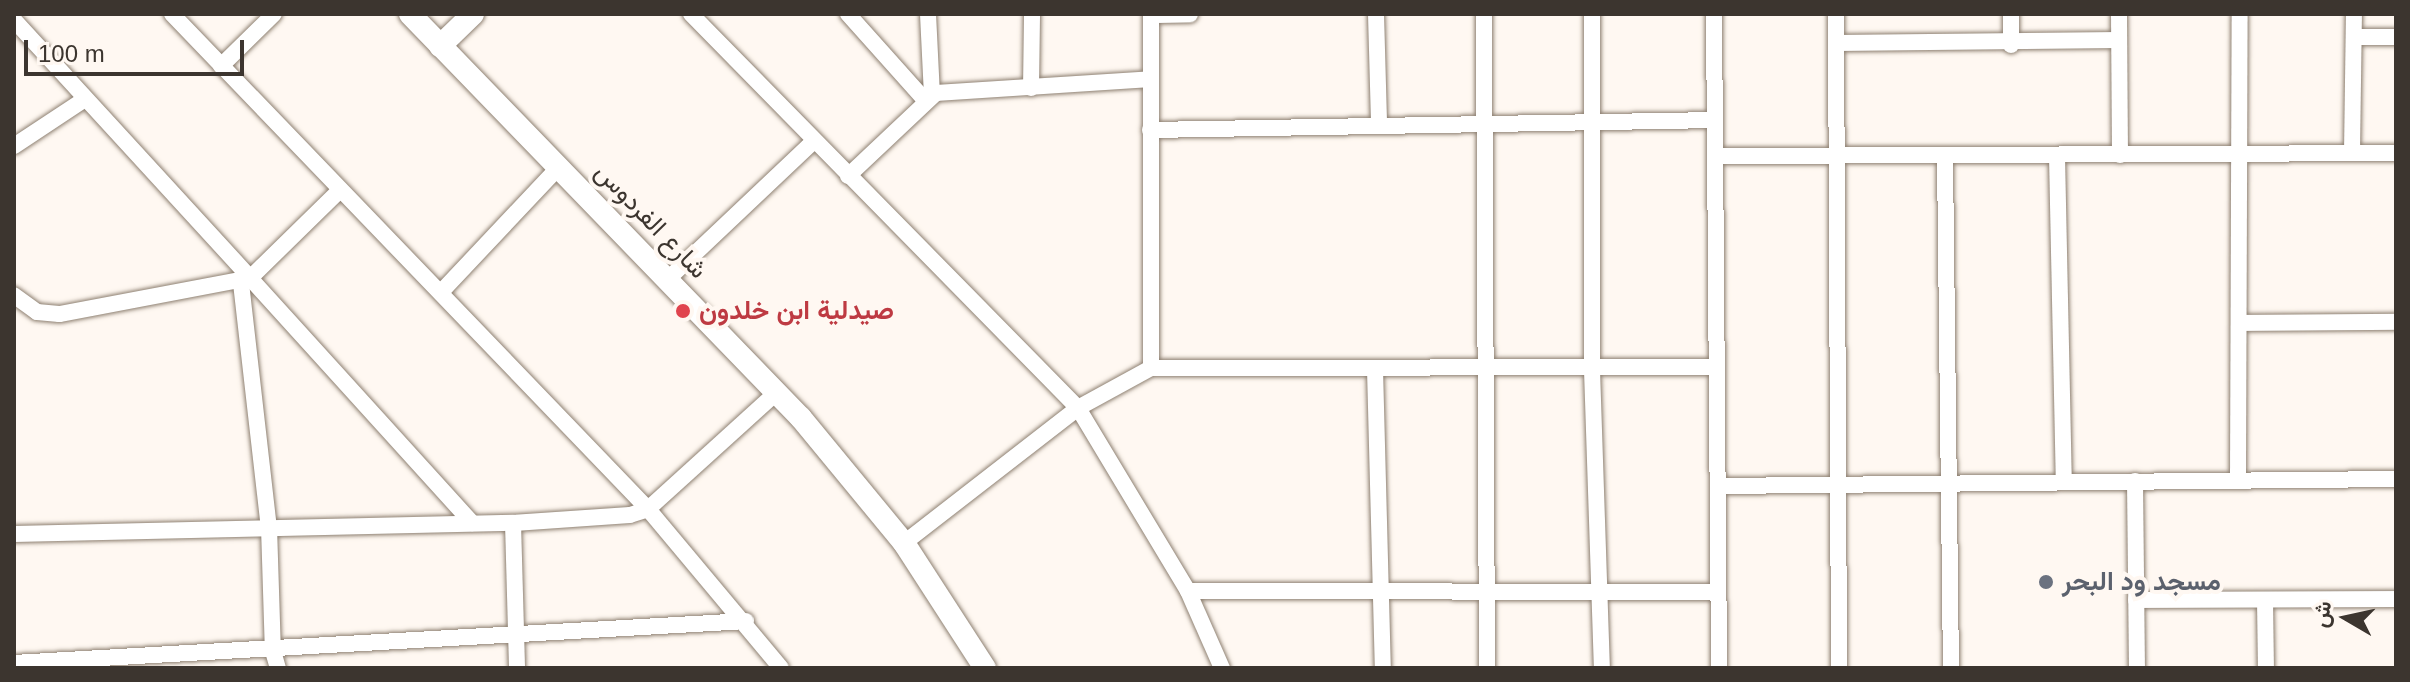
<!DOCTYPE html>
<html>
<head>
<meta charset="utf-8">
<style>
  body { margin:0 }
  #map { position:relative; width:2410px; height:682px; overflow:hidden; background:#fff8f2; font-family:Helvetica,Vazirmatn,sans-serif }
  div>[style] { position:absolute }
  [style*='--x'] { left:calc(var(--x)*1px); top:calc(var(--y)*1px); width:calc(var(--w)*1px); rotate:calc(var(--a)*1deg) }
  .roads { filter:drop-shadow(0 0 2px #8e8071) drop-shadow(0 0 2px #8e8071) }
  .street>* { height:16px; margin:-8px; padding:0 8px; transform-origin:8px; border-radius:8px; background:#fff }
  .secondary>* { height:22px; margin:-11px; padding:0 11px; transform-origin:11px; border-radius:11px; background:#fff }
  .dots>* { width:22px; height:22px; translate:-50% -50%; box-sizing:border-box; border:4px solid #fff8f2; border-radius:50% }
  span { translate:-50% -50%; white-space:nowrap; text-align:center; line-height:1.15; -webkit-text-stroke:8px #fff8f2; paint-order:stroke }
  .street-label { font-size:26px; color:#3c352f }
  .health-label { font-size:26px; color:#be3a42; font-weight:700 }
  .left { translate:0 -50%; text-align:left }
  .worship-label { font-size:26px; color:#5b616d; font-weight:700 }
  .frame { position:absolute; inset:0; border:16px solid #3c352f; pointer-events:none }
  .north { position:absolute; left:2306px; top:578px; width:80px; height:80px; -webkit-text-stroke:6px #fff8f2; paint-order:stroke; rotate:279deg; font-size:22px; font-weight:700; line-height:32px; text-align:center; color:#3c352f }
  .north::after { content:''; display:block; margin:auto; width:28px; height:36px; background:#3c352f; clip-path:polygon(50% 0,100% 100%,50% 72%,0 100%) }
  .scale { position:absolute; left:24px; top:40px; width:220px; height:36px; box-sizing:border-box; border:4px solid #3c352f; border-top:0; padding-left:10px; font-size:24px; line-height:28px; white-space:nowrap; color:#3c352f; -webkit-text-stroke:6px #fff8f2; paint-order:stroke }
</style>
</head>
<body>
<div id="map">
  <div class="roads">
    <div class="street">
      <div style="--x:172;--y:14;--w:687;--a:46.12"></div>
      <div style="--x:648;--y:509;--w:207;--a:50.1"></div>
      <div style="--x:691;--y:14;--w:552;--a:45.51"></div>
      <div style="--x:1078;--y:408;--w:214;--a:59"></div>
      <div style="--x:1188;--y:591;--w:84;--a:66.2"></div>
      <div style="--x:848;--y:14;--w:115;--a:48.2"></div>
      <div style="--x:928;--y:14;--w:82;--a:87.2"></div>
      <div style="--x:1376;--y:14;--w:110;--a:88.4"></div>
      <div style="--x:1484;--y:14;--w:654;--a:89.74"></div>
      <div style="--x:1592;--y:14;--w:356;--a:90"></div>
      <div style="--x:1592;--y:370;--w:298;--a:88.1"></div>
      <div style="--x:1714;--y:14;--w:654;--a:89.56"></div>
      <div style="--x:1836;--y:14;--w:654;--a:89.74"></div>
      <div style="--x:2011;--y:14;--w:31;--a:90"></div>
      <div style="--x:2119;--y:14;--w:141;--a:89.6"></div>
      <div style="--x:1151;--y:15;--w:39;--a:-1"></div>
      <div style="--x:14;--y:20;--w:350;--a:47.5"></div>
      <div style="--x:250;--y:278;--w:194;--a:169.3"></div>
      <div style="--x:59;--y:314;--w:22;--a:-175"></div>
      <div style="--x:37;--y:312;--w:29;--a:-144"></div>
      <div style="--x:2354;--y:37;--w:42;--a:0"></div>
      <div style="--x:1836;--y:43;--w:283;--a:-0.6"></div>
      <div style="--x:221;--y:66;--w:74;--a:-44.5"></div>
      <div style="--x:1031;--y:88;--w:74;--a:-89.2"></div>
      <div style="--x:1150;--y:130;--w:565;--a:-1.01"></div>
      <div style="--x:14;--y:146;--w:85;--a:-33.5"></div>
      <div style="--x:2352;--y:153;--w:139;--a:-89.2"></div>
      <div style="--x:1717;--y:156;--w:679;--a:-0.25"></div>
      <div style="--x:2057;--y:156;--w:324;--a:88.8"></div>
      <div style="--x:1945;--y:158;--w:510;--a:89.33"></div>
      <div style="--x:848;--y:176;--w:121;--a:-43.3"></div>
      <div style="--x:936;--y:93;--w:215;--a:-3.7"></div>
      <div style="--x:340;--y:190;--w:126;--a:135.6"></div>
      <div style="--x:250;--y:278;--w:331;--a:47.8"></div>
      <div style="--x:669;--y:278;--w:199;--a:-43.4"></div>
      <div style="--x:241;--y:283;--w:246;--a:83.5"></div>
      <div style="--x:269;--y:527;--w:124;--a:88.2"></div>
      <div style="--x:273;--y:651;--w:18;--a:74"></div>
      <div style="--x:443;--y:290;--w:169;--a:-46.7"></div>
      <div style="--x:2240;--y:323;--w:156;--a:-0.4"></div>
      <div style="--x:1151;--y:368;--w:354;--a:-90"></div>
      <div style="--x:1375;--y:369;--w:299;--a:88.5"></div>
      <div style="--x:2238;--y:479;--w:465;--a:-89.8"></div>
      <div style="--x:2135;--y:481;--w:187;--a:89.4"></div>
      <div style="--x:1718;--y:486;--w:678;--a:-0.59"></div>
      <div style="--x:513;--y:523;--w:145;--a:88.4"></div>
      <div style="--x:14;--y:534;--w:499;--a:-1.3"></div>
      <div style="--x:513;--y:523;--w:117;--a:-3.9"></div>
      <div style="--x:630;--y:515;--w:19;--a:-18"></div>
      <div style="--x:648;--y:509;--w:174;--a:-42.2"></div>
      <div style="--x:904;--y:543;--w:220;--a:-37.8"></div>
      <div style="--x:1078;--y:408;--w:83;--a:-28.7"></div>
      <div style="--x:1151;--y:368;--w:565;--a:-0.1"></div>
      <div style="--x:1188;--y:591;--w:530;--a:0.11"></div>
      <div style="--x:2136;--y:600;--w:260;--a:-0.2"></div>
      <div style="--x:2265;--y:600;--w:68;--a:89.2"></div>
      <div style="--x:14;--y:663;--w:733;--a:-3.28"></div>
    </div>
    <div class="secondary">
      <div style="--x:410;--y:14;--w:562;--a:45.94"></div>
      <div style="--x:801;--y:418;--w:162;--a:50.5"></div>
      <div style="--x:904;--y:543;--w:149;--a:57.1"></div>
      <div style="--x:440;--y:46;--w:46;--a:-44.1"></div>
    </div>
  </div>
  <div class="dots">
    <div style="left:683px;top:311px;background:#e0444e"></div>
    <div style="left:2046px;top:582px;background:#6b7280"></div>
  </div>
  <div class="street-label">
    <span style="left:651px;top:221px;rotate:46deg">شارع الفردوس</span>
  </div>
  <div class="health-label">
    <span class="left" style="left:699px;top:311px">صيدلية ابن خلدون</span>
  </div>
  <div class="worship-label">
    <span class="left" style="left:2062px;top:582px">مسجد ود البحر</span>
  </div>
  <div class="frame"></div>
  <div class="north">ش</div>
  <div class="scale">100 m</div>
</div>
</body>
</html>
